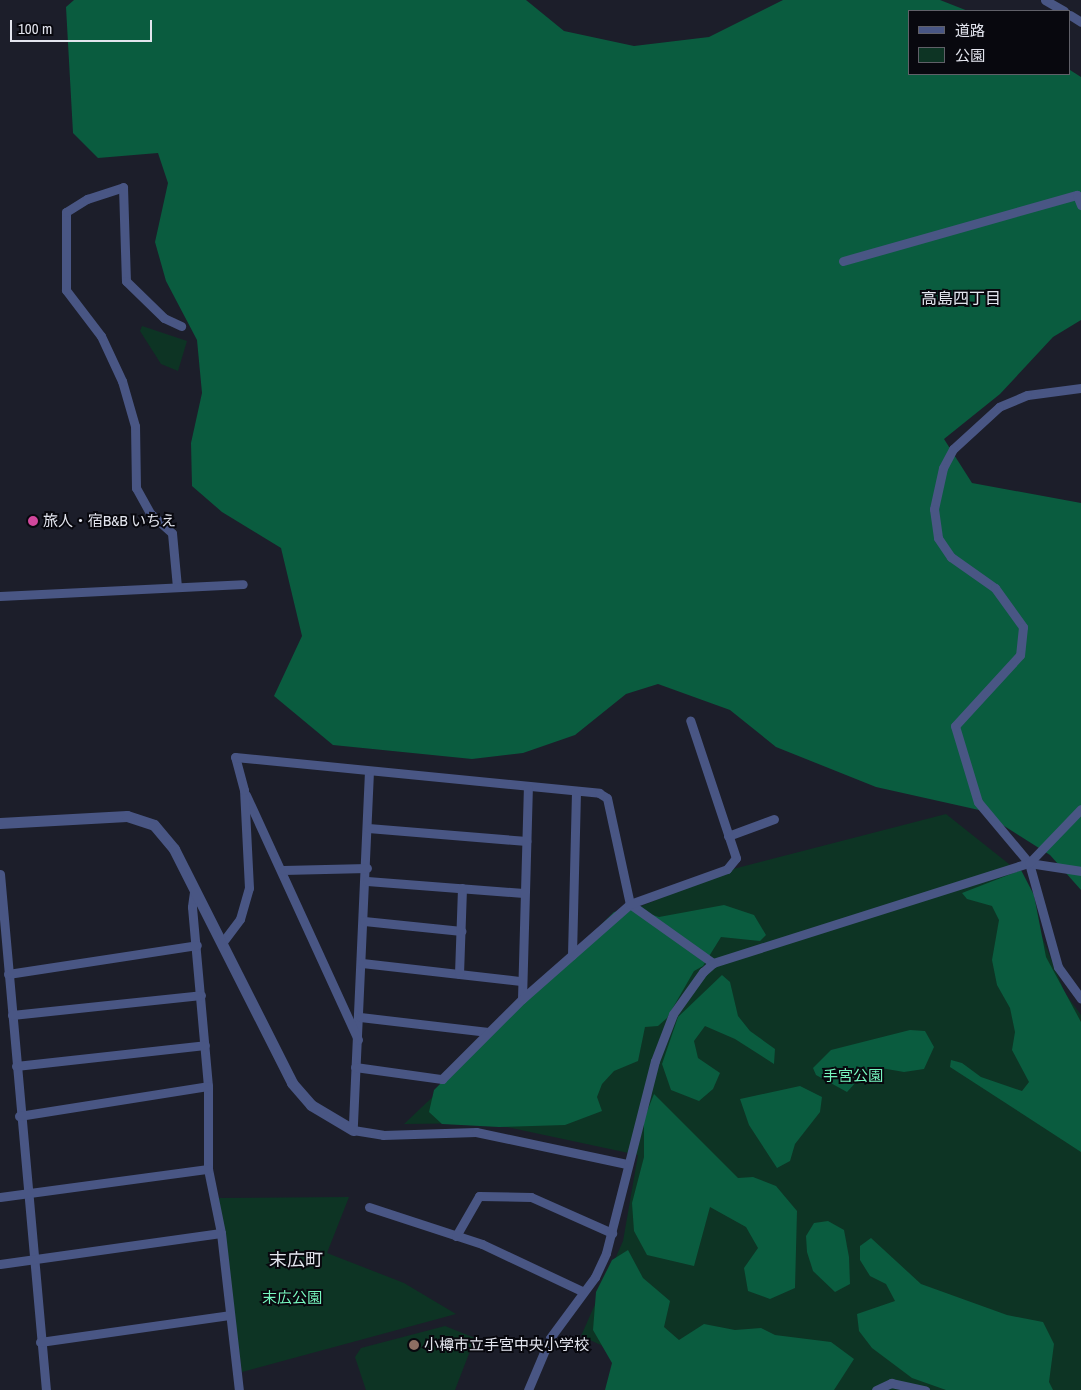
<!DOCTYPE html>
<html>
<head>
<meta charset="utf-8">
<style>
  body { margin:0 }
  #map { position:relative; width:1081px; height:1390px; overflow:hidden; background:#1c1e2a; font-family:"Archivo Narrow","Noto Sans JP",sans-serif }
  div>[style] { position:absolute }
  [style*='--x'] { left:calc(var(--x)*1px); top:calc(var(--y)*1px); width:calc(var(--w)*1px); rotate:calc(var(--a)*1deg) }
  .green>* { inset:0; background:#0d3424 }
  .forest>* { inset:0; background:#0a5c3f }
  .minor>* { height:9px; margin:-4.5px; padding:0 4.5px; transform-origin:4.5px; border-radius:4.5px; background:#495684 }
  .tertiary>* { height:11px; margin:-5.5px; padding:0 5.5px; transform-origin:5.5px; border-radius:5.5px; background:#495684 }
  .dots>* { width:14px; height:14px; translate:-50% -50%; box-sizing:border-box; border:2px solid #08080e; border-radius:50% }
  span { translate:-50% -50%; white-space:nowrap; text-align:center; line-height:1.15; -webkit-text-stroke:4px #08080e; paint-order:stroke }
  .poi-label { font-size:15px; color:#e3e5ee }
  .left { translate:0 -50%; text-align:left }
  .park-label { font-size:15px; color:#77f7bf }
  .neighbourhood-label { font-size:16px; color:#e3e5ee }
  .quarter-label { font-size:18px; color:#e3e5ee }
  .legend { position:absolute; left:908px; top:10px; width:162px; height:65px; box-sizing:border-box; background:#08080e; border:1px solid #606068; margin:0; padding:6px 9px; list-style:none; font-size:15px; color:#e3e5ee }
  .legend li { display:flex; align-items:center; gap:10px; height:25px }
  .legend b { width:25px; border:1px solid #606068 }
  .scale { position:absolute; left:10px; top:20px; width:142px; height:22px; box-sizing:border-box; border:2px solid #e3e5ee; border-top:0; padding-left:6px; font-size:15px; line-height:18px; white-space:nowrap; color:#e3e5ee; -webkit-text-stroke:4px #08080e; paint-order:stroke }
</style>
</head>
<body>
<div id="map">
  <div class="green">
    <div style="clip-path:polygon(142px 326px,187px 341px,178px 371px,161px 364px,140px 331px)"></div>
    <div style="clip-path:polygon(946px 814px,1014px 868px,1065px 993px,1081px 1015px,1081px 1390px,635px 1390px,647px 1366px,581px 1336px,623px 1241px,638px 1155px,488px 1123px,404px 1124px,629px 911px,733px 869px)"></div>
    <div style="clip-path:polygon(349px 1197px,327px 1253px,404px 1283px,456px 1314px,242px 1372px,218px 1198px)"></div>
    <div style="clip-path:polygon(445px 1326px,475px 1338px,455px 1390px,366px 1390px,355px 1357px,361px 1348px)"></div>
  </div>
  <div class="forest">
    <div style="clip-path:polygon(74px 0,526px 0,564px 31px,634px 46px,709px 37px,783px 0,940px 0,968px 11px,910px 11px,910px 74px,1070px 74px,1070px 70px,1081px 77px,1081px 320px,1053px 337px,1000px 394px,944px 439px,972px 483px,1081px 503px,1081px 890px,1050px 855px,979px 810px,876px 787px,776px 747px,730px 710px,658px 684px,626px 694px,575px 735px,523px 753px,472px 759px,333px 745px,274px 696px,302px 636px,281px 548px,222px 512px,192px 486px,191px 443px,202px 393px,197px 340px,166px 281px,155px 242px,168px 183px,158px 153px,98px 158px,73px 133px,66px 7px)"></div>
    <div style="clip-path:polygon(1021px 870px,1034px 895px,1046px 957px,1081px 1022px,1081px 1152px,950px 1067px,951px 1060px,962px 1063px,981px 1077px,1022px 1091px,1029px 1082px,1012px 1050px,1015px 1032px,1010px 1008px,997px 985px,992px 960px,999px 920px,992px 906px,967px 899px,962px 893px)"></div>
    <div style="clip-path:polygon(724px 905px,754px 915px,766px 935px,760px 941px,721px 937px,703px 966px,694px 971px,667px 1018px,658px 1026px,645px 1027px,638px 1061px,614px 1071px,602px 1084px,597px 1097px,602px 1111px,565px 1125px,499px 1127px,442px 1124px,429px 1112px,434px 1090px,614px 912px,631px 908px,659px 917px)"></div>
    <div style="clip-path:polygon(722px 975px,730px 982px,738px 1016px,750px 1031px,775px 1049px,774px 1064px,735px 1039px,705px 1026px,694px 1041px,698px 1058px,720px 1073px,713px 1089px,699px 1101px,671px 1090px,662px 1064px,678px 1017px)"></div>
    <div style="clip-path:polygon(910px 1030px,925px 1031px,934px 1047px,924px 1069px,904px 1072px,881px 1068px,858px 1080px,847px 1092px,816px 1075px,813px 1068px,831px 1050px)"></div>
    <div style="clip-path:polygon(800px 1086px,822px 1097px,820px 1112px,795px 1144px,790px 1161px,777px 1168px,749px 1125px,740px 1099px)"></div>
    <div style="clip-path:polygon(654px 1094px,738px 1178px,753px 1177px,776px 1186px,797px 1211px,795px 1288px,770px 1299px,748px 1291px,744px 1268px,758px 1248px,746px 1227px,710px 1207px,694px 1266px,647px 1255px,634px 1231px,632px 1203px,644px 1157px,644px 1119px)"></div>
    <div style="clip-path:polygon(828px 1221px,844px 1230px,849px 1257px,850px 1284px,835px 1292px,813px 1271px,807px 1252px,806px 1236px,814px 1223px)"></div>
    <div style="clip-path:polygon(871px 1238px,921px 1284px,1007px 1315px,1043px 1322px,1054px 1344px,1049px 1382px,1053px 1390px,946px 1390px,912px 1378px,872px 1348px,859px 1331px,857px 1314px,895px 1301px,886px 1284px,870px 1276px,860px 1260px,860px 1246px)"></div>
    <div style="clip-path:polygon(628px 1250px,643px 1278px,670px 1301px,664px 1327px,679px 1340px,704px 1324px,735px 1330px,761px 1328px,775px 1335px,831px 1342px,854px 1359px,834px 1390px,605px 1390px,612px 1363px,593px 1330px,596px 1292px,612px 1260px)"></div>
  </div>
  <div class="minor">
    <div style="--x:1045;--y:0;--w:22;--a:30"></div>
    <div style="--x:1070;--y:15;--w:13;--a:32"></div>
    <div style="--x:843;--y:261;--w:243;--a:-15.8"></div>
    <div style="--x:1077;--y:195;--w:11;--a:68"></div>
    <div style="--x:1081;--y:388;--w:54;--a:172.6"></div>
    <div style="--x:1027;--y:395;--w:30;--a:157"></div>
    <div style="--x:999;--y:407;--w:62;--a:137.6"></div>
    <div style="--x:953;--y:449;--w:21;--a:118"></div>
    <div style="--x:943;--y:468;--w:42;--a:102.4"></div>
    <div style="--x:934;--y:509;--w:29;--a:82"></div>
    <div style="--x:938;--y:538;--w:23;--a:56"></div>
    <div style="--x:951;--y:557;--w:54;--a:35.2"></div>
    <div style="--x:995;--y:588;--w:48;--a:54.3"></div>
    <div style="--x:1023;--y:627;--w:28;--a:96"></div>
    <div style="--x:1020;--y:655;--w:96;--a:132.5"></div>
    <div style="--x:955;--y:726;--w:79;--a:73.2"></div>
    <div style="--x:978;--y:802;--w:80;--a:50.1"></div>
    <div style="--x:1029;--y:863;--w:108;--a:74.4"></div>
    <div style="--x:1058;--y:967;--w:39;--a:54"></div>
    <div style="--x:177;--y:587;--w:54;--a:-95.3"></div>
    <div style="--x:172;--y:533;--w:30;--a:-138"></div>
    <div style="--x:150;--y:513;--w:29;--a:-119"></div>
    <div style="--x:136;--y:488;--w:62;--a:-90.9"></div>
    <div style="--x:135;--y:426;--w:47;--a:-106.1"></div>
    <div style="--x:122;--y:381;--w:50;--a:-115"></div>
    <div style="--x:101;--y:336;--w:58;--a:-127.3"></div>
    <div style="--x:66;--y:290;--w:78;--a:-90"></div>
    <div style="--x:66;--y:212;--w:25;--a:-32"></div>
    <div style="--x:87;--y:199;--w:38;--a:-18"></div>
    <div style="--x:123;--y:187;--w:94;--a:88.2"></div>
    <div style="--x:126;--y:281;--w:53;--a:44.2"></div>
    <div style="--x:164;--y:318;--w:19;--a:25"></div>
    <div style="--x:0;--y:596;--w:243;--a:-2.8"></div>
    <div style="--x:369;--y:771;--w:359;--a:92.6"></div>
    <div style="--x:353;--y:1130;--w:30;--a:9"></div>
    <div style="--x:383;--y:1135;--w:93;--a:-1.8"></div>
    <div style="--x:476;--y:1132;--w:154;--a:12"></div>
    <div style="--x:246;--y:795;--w:269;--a:65.4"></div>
    <div style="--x:368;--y:828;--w:159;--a:4.7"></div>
    <div style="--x:728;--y:836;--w:49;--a:-20.3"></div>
    <div style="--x:1029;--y:863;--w:53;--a:8.7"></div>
    <div style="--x:283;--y:870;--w:84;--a:-1.4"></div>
    <div style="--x:0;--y:874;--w:518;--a:84.91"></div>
    <div style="--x:367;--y:881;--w:157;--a:4.4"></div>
    <div style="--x:194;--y:892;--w:15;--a:98"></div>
    <div style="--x:192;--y:907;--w:180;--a:84.9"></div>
    <div style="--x:208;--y:1086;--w:83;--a:90"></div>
    <div style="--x:208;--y:1169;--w:65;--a:78.5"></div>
    <div style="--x:221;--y:1233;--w:158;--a:83.5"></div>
    <div style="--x:364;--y:921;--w:98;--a:5.9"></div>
    <div style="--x:222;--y:943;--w:30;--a:-53"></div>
    <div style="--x:240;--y:919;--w:32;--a:-74"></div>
    <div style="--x:249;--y:888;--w:98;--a:-92.9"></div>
    <div style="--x:244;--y:790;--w:34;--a:-105"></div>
    <div style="--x:235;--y:757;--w:366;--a:5.6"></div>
    <div style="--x:599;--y:793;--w:9;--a:32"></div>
    <div style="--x:607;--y:798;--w:108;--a:77.8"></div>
    <div style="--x:630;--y:904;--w:102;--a:35.4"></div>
    <div style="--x:572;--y:955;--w:164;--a:-88.6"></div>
    <div style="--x:362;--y:963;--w:160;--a:6.5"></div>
    <div style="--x:8;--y:974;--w:191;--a:-8.7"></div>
    <div style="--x:459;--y:974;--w:86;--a:-88"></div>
    <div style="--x:522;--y:999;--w:211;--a:-88.4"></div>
    <div style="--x:12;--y:1015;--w:190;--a:-6"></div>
    <div style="--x:360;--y:1017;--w:129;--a:6.7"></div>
    <div style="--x:16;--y:1066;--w:190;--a:-6.3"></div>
    <div style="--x:355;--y:1067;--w:88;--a:7.9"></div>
    <div style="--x:442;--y:1079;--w:113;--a:-45"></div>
    <div style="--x:522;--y:999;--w:144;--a:-41.3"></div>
    <div style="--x:630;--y:904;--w:103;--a:-19.8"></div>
    <div style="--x:727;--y:869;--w:14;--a:-51"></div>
    <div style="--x:736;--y:858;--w:145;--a:-108.4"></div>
    <div style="--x:19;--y:1116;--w:191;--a:-9"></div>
    <div style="--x:0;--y:1197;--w:210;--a:-7.7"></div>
    <div style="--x:369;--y:1207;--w:119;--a:18.1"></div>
    <div style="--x:482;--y:1244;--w:110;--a:25.2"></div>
    <div style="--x:456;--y:1236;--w:46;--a:-60.1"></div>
    <div style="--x:479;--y:1196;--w:52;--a:1.1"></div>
    <div style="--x:531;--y:1197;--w:89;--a:24"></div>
    <div style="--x:0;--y:1264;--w:223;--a:-8"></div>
    <div style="--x:40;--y:1342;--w:191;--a:-8.1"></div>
    <div style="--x:528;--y:1390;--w:56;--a:-67.1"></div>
    <div style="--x:550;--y:1338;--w:76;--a:-53.6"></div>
    <div style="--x:595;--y:1277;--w:26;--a:-65"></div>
    <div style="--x:606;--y:1253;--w:198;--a:-75.7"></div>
    <div style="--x:655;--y:1061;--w:50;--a:-69"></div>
    <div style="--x:673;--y:1014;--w:52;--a:-54.5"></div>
    <div style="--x:703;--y:972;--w:13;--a:-42"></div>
    <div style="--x:713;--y:963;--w:331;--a:-17.6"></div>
    <div style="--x:1029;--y:863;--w:75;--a:-46.1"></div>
    <div style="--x:876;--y:1390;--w:17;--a:-25"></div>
    <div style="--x:891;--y:1383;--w:35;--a:12"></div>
  </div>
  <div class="tertiary">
    <div style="--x:0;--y:823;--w:127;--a:-3.2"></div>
    <div style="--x:127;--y:816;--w:28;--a:18"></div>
    <div style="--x:154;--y:825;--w:31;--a:50"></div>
    <div style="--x:174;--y:849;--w:262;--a:63.2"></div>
    <div style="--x:292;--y:1083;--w:29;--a:49"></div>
    <div style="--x:311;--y:1105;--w:49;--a:30.8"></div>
  </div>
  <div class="dots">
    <div style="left:33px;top:521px;background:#d1479c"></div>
    <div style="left:414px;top:1345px;background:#8d6e63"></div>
  </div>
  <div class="poi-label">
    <span class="left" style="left:43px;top:521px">旅人・宿B&amp;B いちえ</span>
    <span class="left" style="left:424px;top:1345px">小樽市立手宮中央小学校</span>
  </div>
  <div class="park-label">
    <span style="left:853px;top:1076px">手宮公園</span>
    <span style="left:292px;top:1298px">末広公園</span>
  </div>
  <div class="neighbourhood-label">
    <span style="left:961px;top:298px">高島四丁目</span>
  </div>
  <div class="quarter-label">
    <span style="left:296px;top:1260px">末広町</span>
  </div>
  <ul class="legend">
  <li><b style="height:6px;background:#495684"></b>道路</li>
  <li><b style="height:14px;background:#0d3424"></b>公園</li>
  </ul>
  <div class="scale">100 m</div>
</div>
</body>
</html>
